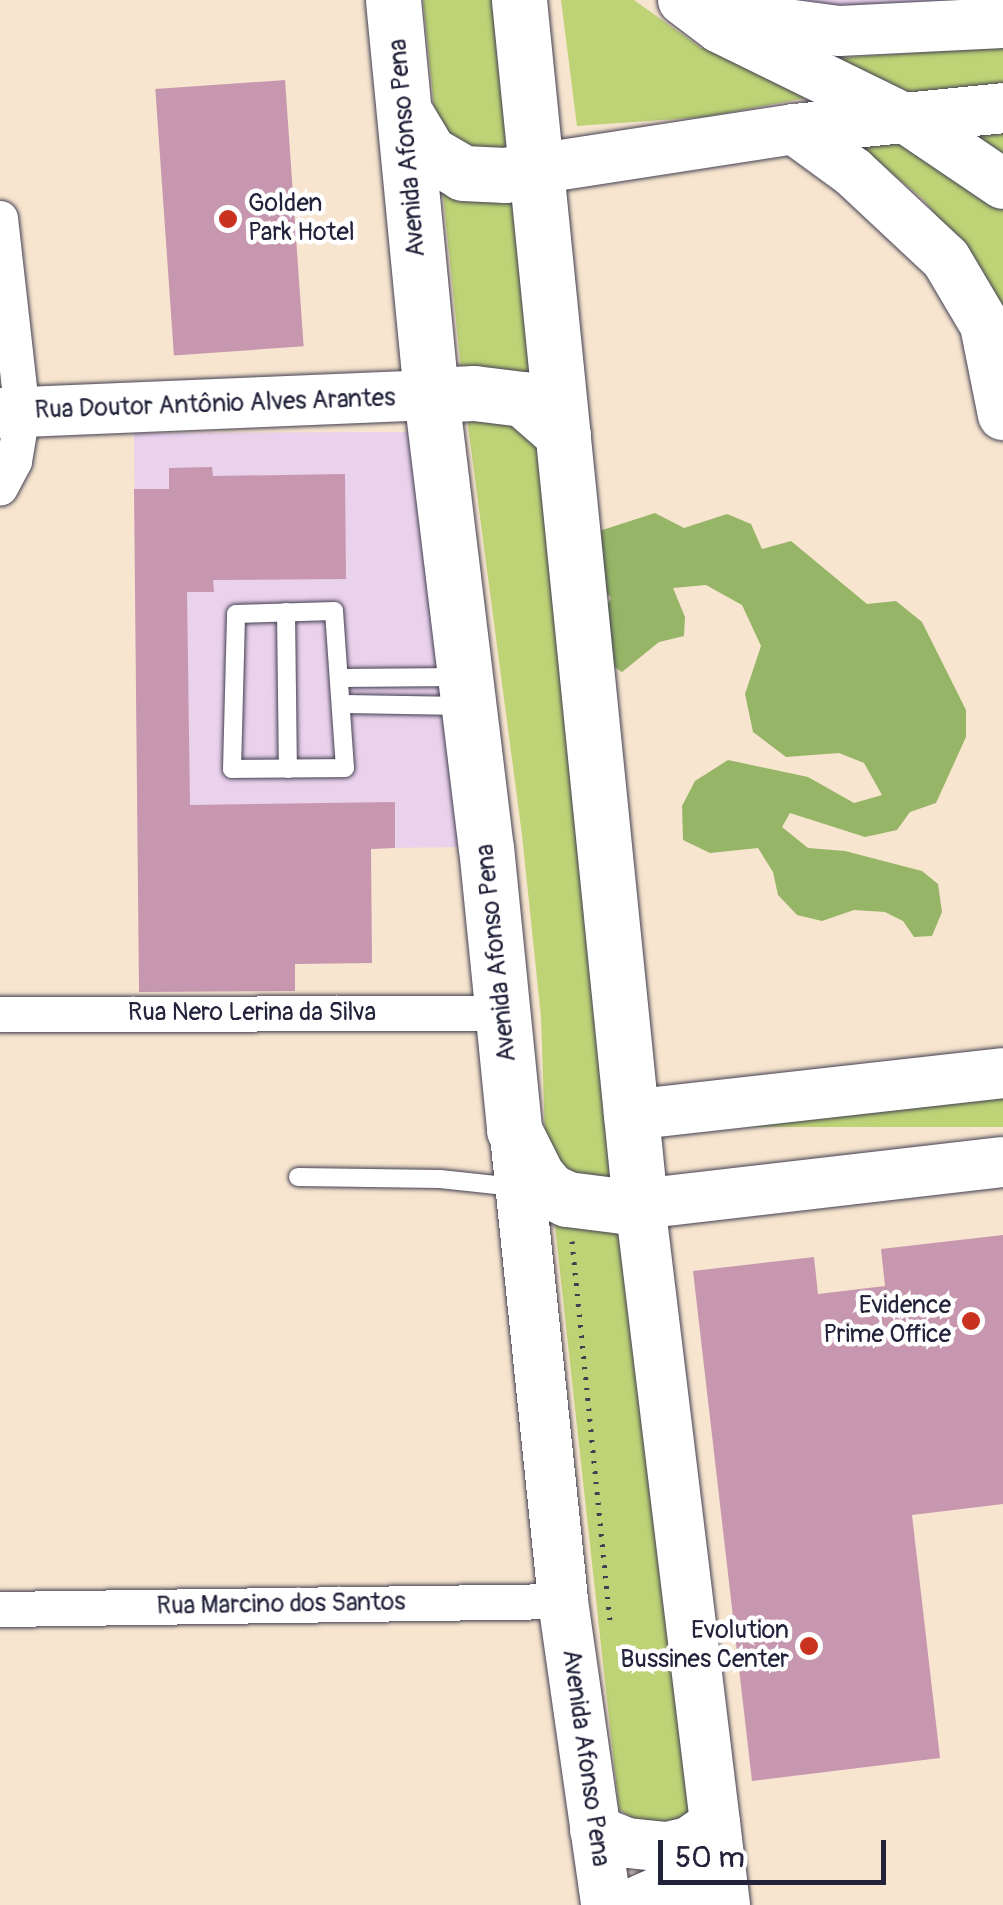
<!DOCTYPE html>
<html>
<head>
<meta charset="utf-8">
<style>
  body { margin:0 }
  #map { position:relative; width:1003px; height:1905px; overflow:hidden; background:#f7e5cf; font-family:Pangolin,sans-serif }
  div>[style] { position:absolute }
  [style*='--x'] { left:calc(var(--x)*1px); top:calc(var(--y)*1px); width:calc(var(--w)*1px); rotate:calc(var(--a)*1deg) }
  .built>* { inset:0; background:#ead1ec }
  .green>* { inset:0; background:#bdd376; transform-origin:0 0 }
  .forest>* { inset:0; background:#96b567 }
  .building>* { inset:0; background:#c697ae; transform-origin:0 0 }
  .path>* { height:5px; margin-top:-2.5px; transform-origin:0; background:repeating-linear-gradient(90deg,#423f51 0 2.5px,transparent 0 10.5px) }
  .roads { filter:drop-shadow(0 0 2px #423f51) drop-shadow(0 0 2px #423f51) }
  .lane>* { height:18px; margin:-9px; padding:0 9px; transform-origin:9px; border-radius:9px; background:#fff }
  .street>* { height:35px; margin:-17.5px; padding:0 17.5px; transform-origin:17.5px; border-radius:17.5px; background:#fff }
  .secondary>* { height:50px; margin:-25px; padding:0 25px; transform-origin:25px; border-radius:25px; background:#fff }
  .primary>* { height:55px; margin:-27.5px; padding:0 27.5px; transform-origin:27.5px; border-radius:27.5px; background:#fff }
  .dots>* { width:28px; height:28px; translate:-50% -50%; box-sizing:border-box; border:5px solid #fff; border-radius:50% }
  span { translate:-50% -50%; white-space:nowrap; text-align:center; line-height:1.15; -webkit-text-stroke:9px #fff; paint-order:stroke }
  .street-label { font-size:25px; color:#22223b }
  .poi-label { font-size:25px; color:#22223b }
  .left { translate:0 -50%; text-align:left }
  .right { translate:-100% -50%; text-align:right }
  .scale { position:absolute; left:658px; top:1840px; width:228px; height:45px; box-sizing:border-box; border:5px solid #22223b; border-top:0; padding-left:12px; font-size:30px; line-height:35px; white-space:nowrap; color:#22223b; -webkit-text-stroke:8px #fff; paint-order:stroke }
</style>
</head>
<body>
<div id="map">
  <div class="built">
    <div style="clip-path:polygon(744px 0,1003px 0,844px 14px)"></div>
    <div style="clip-path:polygon(414px 432px,468px 847px,138px 851px,134px 433px)"></div>
  </div>
  <div class="green">
    <div style="clip-path:polygon(423px 0,498px 0,703px 1806px,668px 1828px,641px 1824px,619px 1809px,545px 1135px,541px 1017px,522px 835px,463px 388px)"></div>
    <div style="clip-path:polygon(561px 0,634px 0,701px 48px,835px 58px,1003px 47px,1003px 165px,880px 92px,800px 99px,705px 117px,577px 126px)"></div>
    <div style="clip-path:polygon(897px 136px,1003px 203px,1003px 319px,967px 252px,922px 198px,861px 148px)"></div>
    <div style="left:1003px;top:1088px;width:39px;height:332px;rotate:90deg"></div>
  </div>
  <div class="forest">
    <div style="clip-path:polygon(655px 513px,684px 528px,727px 514px,751px 524px,762px 549px,791px 541px,867px 604px,896px 601px,922px 622px,966px 710px,966px 737px,936px 803px,910px 812px,897px 830px,865px 837px,790px 813px,782px 827px,808px 848px,845px 851px,922px 871px,938px 884px,942px 912px,932px 936px,914px 937px,903px 921px,885px 912px,854px 910px,822px 921px,797px 915px,778px 895px,773px 872px,758px 848px,710px 853px,683px 840px,682px 806px,695px 781px,728px 760px,808px 777px,854px 803px,882px 795px,864px 763px,839px 753px,786px 757px,753px 732px,745px 694px,761px 646px,742px 605px,706px 585px,673px 588px,685px 617px,684px 636px,659px 642px,622px 672px,601px 658px,594px 629px,611px 598px,595px 579px,593px 533px)"></div>
  </div>
  <div class="building">
    <div style="left:285px;top:80px;width:267px;height:130px;rotate:86deg"></div>
    <div style="clip-path:polygon(212px 467px,213px 476px,345px 474px,346px 579px,213px 580px,214px 592px,187px 592px,190px 805px,395px 802px,395px 848px,371px 849px,372px 963px,295px 964px,295px 991px,139px 992px,134px 489px,169px 489px,169px 468px)"></div>
    <div style="clip-path:polygon(1003px 1235px,1003px 1504px,912px 1515px,940px 1758px,752px 1781px,693px 1271px,814px 1257px,818px 1294px,885px 1286px,881px 1249px)"></div>
  </div>
  <div class="path">
    <div style="--x:572;--y:1241;--w:384;--a:84.3"></div>
  </div>
  <div class="roads">
    <div class="lane">
      <div style="--x:334;--y:611;--w:157;--a:86"></div>
      <div style="--x:345;--y:768;--w:113;--a:179.5"></div>
      <div style="--x:232;--y:769;--w:155;--a:-88.5"></div>
      <div style="--x:236;--y:614;--w:98;--a:-1.8"></div>
      <div style="--x:286;--y:612;--w:157;--a:89.3"></div>
      <div style="--x:341;--y:678;--w:116;--a:-0.5"></div>
      <div style="--x:344;--y:704;--w:120;--a:1"></div>
      <div style="--x:298;--y:1177;--w:142;--a:0.8"></div>
      <div style="--x:440;--y:1179;--w:75;--a:6.1"></div>
    </div>
    <div class="street">
      <div style="--x:0;--y:218;--w:196;--a:83.6"></div>
      <div style="--x:22;--y:413;--w:49;--a:99.5"></div>
      <div style="--x:14;--y:461;--w:30;--a:118"></div>
      <div style="--x:0;--y:1014;--w:504;--a:-0.11"></div>
      <div style="--x:0;--y:1609;--w:563;--a:-0.81"></div>
    </div>
    <div class="secondary">
      <div style="--x:683;--y:0;--w:46;--a:37.1"></div>
      <div style="--x:720;--y:28;--w:212;--a:26.1"></div>
      <div style="--x:910;--y:121;--w:112;--a:34.1"></div>
      <div style="--x:720;--y:10;--w:37;--a:16"></div>
      <div style="--x:756;--y:20;--w:84;--a:7.5"></div>
      <div style="--x:839;--y:31;--w:164;--a:-2.8"></div>
      <div style="--x:794;--y:129;--w:73;--a:36.1"></div>
      <div style="--x:853;--y:172;--w:127;--a:43.1"></div>
      <div style="--x:946;--y:259;--w:77;--a:59.4"></div>
      <div style="--x:985;--y:325;--w:92;--a:78.7"></div>
      <div style="--x:536;--y:169;--w:261;--a:-8.8"></div>
      <div style="--x:794;--y:129;--w:210;--a:-5.7"></div>
      <div style="--x:0;--y:413;--w:431;--a:-2.4"></div>
      <div style="--x:629;--y:1115;--w:376;--a:-6.4"></div>
      <div style="--x:515;--y:1135;--w:468;--a:84.1"></div>
      <div style="--x:563;--y:1601;--w:307;--a:81.9"></div>
      <div style="--x:595;--y:1830;--w:35;--a:22"></div>
      <div style="--x:628;--y:1843;--w:39;--a:6"></div>
      <div style="--x:667;--y:1847;--w:23;--a:-13"></div>
      <div style="--x:689;--y:1842;--w:32;--a:-35"></div>
      <div style="--x:629;--y:1905;--w:36;--a:-24"></div>
      <div style="--x:662;--y:1890;--w:21;--a:-3"></div>
      <div style="--x:683;--y:1889;--w:38;--a:25"></div>
      <div style="--x:725;--y:1905;--w:706;--a:-96.91"></div>
      <div style="--x:640;--y:1204;--w:365;--a:-6.6"></div>
    </div>
    <div class="primary">
      <div style="--x:393;--y:0;--w:397;--a:84.5"></div>
      <div style="--x:431;--y:395;--w:455;--a:83.1"></div>
      <div style="--x:486;--y:847;--w:284;--a:84.3"></div>
      <div style="--x:514;--y:1130;--w:51;--a:63.4"></div>
      <div style="--x:537;--y:1176;--w:20;--a:49"></div>
      <div style="--x:550;--y:1191;--w:19;--a:25"></div>
      <div style="--x:567;--y:1199;--w:56;--a:7.1"></div>
      <div style="--x:623;--y:1206;--w:17;--a:-7"></div>
      <div style="--x:640;--y:1204;--w:1210;--a:-95.74"></div>
      <div style="--x:405;--y:113;--w:47;--a:59"></div>
      <div style="--x:429;--y:153;--w:39;--a:30"></div>
      <div style="--x:463;--y:173;--w:42;--a:2.7"></div>
      <div style="--x:505;--y:175;--w:32;--a:-11"></div>
      <div style="--x:431;--y:395;--w:43;--a:-2.7"></div>
      <div style="--x:474;--y:393;--w:49;--a:7"></div>
      <div style="--x:523;--y:399;--w:53;--a:41.2"></div>
    </div>
  </div>
  <div class="dots">
    <div style="left:228px;top:219px;background:#c8321e"></div>
    <div style="left:971px;top:1321px;background:#c8321e"></div>
    <div style="left:809px;top:1646px;background:#c8321e"></div>
  </div>
  <div class="street-label">
    <span style="left:408px;top:148px;rotate:-95deg">Avenida Afonso Pena</span>
    <span style="left:215px;top:405px;rotate:-2deg">Rua Doutor Antônio Alves Arantes</span>
    <span style="left:497px;top:953px;rotate:-96deg">Avenida Afonso Pena</span>
    <span style="left:252px;top:1013px">Rua Nero Lerina da Silva</span>
    <span style="left:281px;top:1605px;rotate:-1deg">Rua Marcino dos Santos</span>
    <span style="left:585px;top:1758px;rotate:82deg">Avenida Afonso Pena</span>
  </div>
  <div class="poi-label">
    <span class="left" style="left:248px;top:219px">Golden<br>Park Hotel</span>
    <span class="right" style="left:951px;top:1321px">Evidence<br>Prime Office</span>
    <span class="right" style="left:789px;top:1646px">Evolution<br>Bussines Center</span>
  </div>
  <div class="scale">50 m</div>
</div>
</body>
</html>
